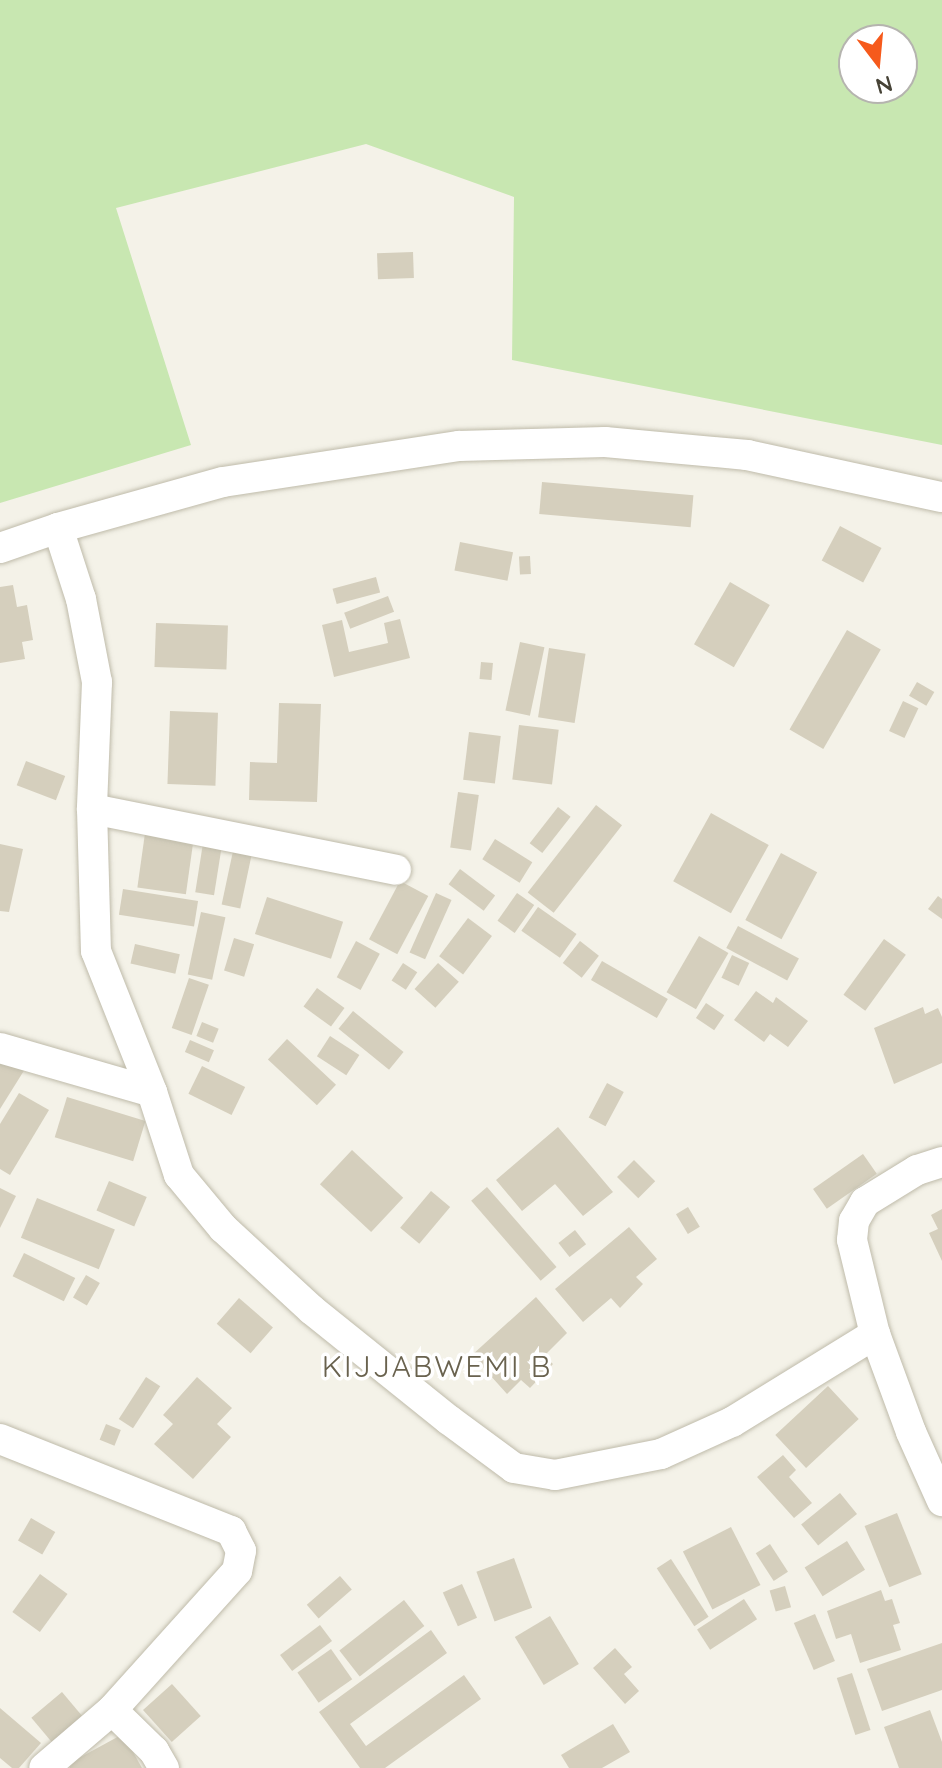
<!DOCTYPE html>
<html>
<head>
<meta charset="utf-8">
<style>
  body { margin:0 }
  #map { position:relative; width:942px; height:1768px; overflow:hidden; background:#f4f2e8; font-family:Quicksand,sans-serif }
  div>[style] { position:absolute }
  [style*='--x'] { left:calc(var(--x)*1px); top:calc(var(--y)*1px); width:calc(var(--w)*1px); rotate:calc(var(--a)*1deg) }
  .green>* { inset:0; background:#c8e7b1 }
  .building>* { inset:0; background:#d5cfbd; transform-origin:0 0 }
  .roads { filter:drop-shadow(0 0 2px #bfbbaa) drop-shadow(0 0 2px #bfbbaa) }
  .minor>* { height:30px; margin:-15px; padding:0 15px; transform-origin:15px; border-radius:15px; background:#fff }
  span { translate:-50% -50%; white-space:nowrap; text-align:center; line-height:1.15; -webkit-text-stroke:7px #fff; paint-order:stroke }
  .quarter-label { font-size:30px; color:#69624e; letter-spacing:2px }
  .north { position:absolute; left:838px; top:24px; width:80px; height:80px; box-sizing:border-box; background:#fff; border:2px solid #b5b4af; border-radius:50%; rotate:164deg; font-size:22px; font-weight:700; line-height:32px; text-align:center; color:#474337 }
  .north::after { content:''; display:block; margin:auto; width:28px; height:36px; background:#f65a1c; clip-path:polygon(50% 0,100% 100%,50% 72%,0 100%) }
</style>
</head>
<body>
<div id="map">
  <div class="green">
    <div style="clip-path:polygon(evenodd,0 0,942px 0,942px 445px,512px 360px,514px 197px,366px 144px,116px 208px,191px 445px,0 503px,0 0,854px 40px,902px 40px,902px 88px,854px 88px,854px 40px)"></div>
  </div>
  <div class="building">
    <div style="left:413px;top:252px;width:26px;height:36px;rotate:88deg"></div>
    <div style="left:542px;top:482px;width:152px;height:32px;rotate:5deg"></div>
    <div style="left:840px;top:526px;width:47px;height:39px;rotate:28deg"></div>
    <div style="left:460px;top:542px;width:54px;height:29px;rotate:11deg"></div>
    <div style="left:530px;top:556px;width:18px;height:11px;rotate:87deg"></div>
    <div style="left:376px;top:577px;width:16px;height:45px;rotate:75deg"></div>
    <div style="left:730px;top:582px;width:46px;height:72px;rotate:30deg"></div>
    <div style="clip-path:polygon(13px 585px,17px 607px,27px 605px,33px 640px,22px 642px,25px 659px,0 663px,0 587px)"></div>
    <div style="left:388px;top:596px;width:17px;height:47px;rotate:69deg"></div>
    <div style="clip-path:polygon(400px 619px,410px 658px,334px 677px,322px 625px,342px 620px,349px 652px,388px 643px,384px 623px)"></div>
    <div style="left:156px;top:623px;width:72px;height:44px;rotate:2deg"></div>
    <div style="left:847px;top:630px;width:39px;height:115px;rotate:30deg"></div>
    <div style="left:520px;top:642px;width:25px;height:70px;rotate:12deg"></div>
    <div style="left:549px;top:648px;width:37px;height:70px;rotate:9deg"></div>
    <div style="left:481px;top:662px;width:12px;height:17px;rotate:5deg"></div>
    <div style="left:917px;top:682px;width:20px;height:16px;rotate:30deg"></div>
    <div style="left:903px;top:701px;width:17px;height:33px;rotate:25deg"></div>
    <div style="clip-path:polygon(279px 703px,321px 704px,317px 802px,249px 800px,250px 762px,277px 763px)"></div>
    <div style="left:170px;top:711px;width:48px;height:73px;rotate:2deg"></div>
    <div style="left:519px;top:725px;width:40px;height:55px;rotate:7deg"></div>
    <div style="left:469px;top:732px;width:32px;height:48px;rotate:7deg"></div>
    <div style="left:26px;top:761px;width:42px;height:26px;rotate:21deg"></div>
    <div style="left:458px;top:792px;width:21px;height:56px;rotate:8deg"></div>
    <div style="left:596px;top:805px;width:33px;height:111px;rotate:38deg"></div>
    <div style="left:558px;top:807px;width:16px;height:46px;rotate:38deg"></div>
    <div style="left:711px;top:813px;width:66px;height:78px;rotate:29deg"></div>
    <div style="left:146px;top:826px;width:49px;height:62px;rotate:8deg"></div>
    <div style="left:204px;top:837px;width:19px;height:56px;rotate:9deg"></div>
    <div style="left:236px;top:837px;width:19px;height:69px;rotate:12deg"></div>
    <div style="left:495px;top:839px;width:44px;height:24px;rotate:32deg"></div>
    <div style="clip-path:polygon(0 844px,23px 849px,9px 912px,0 911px)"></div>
    <div style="left:781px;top:853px;width:41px;height:76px;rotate:28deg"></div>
    <div style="left:460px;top:869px;width:44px;height:19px;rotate:37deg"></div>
    <div style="left:400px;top:881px;width:32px;height:66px;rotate:28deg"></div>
    <div style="left:123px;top:889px;width:76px;height:26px;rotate:9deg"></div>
    <div style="left:436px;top:893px;width:17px;height:65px;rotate:24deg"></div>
    <div style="left:517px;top:893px;width:21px;height:34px;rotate:35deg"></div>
    <div style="clip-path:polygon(938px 896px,942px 899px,942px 919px,928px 909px)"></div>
    <div style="left:267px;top:897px;width:80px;height:39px;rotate:18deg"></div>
    <div style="left:538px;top:907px;width:47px;height:29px;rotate:35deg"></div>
    <div style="left:201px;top:912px;width:25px;height:64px;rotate:12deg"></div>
    <div style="left:468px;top:918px;width:30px;height:48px;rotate:37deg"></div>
    <div style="left:738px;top:926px;width:69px;height:25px;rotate:28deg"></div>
    <div style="left:699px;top:936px;width:34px;height:65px;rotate:30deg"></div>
    <div style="left:234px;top:938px;width:21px;height:34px;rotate:17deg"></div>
    <div style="left:884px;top:939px;width:27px;height:69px;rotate:36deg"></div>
    <div style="left:356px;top:941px;width:27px;height:41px;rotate:28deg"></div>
    <div style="left:580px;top:941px;width:24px;height:28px;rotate:38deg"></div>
    <div style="left:135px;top:944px;width:46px;height:20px;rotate:13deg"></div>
    <div style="left:732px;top:955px;width:19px;height:25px;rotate:25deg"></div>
    <div style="left:602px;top:961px;width:76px;height:22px;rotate:30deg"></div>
    <div style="left:403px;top:963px;width:17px;height:21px;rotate:33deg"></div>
    <div style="left:438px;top:963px;width:28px;height:35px;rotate:42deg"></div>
    <div style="left:189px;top:978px;width:21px;height:53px;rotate:19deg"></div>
    <div style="left:317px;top:988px;width:34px;height:23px;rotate:36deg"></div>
    <div style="clip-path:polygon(756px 991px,773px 1003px,776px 997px,808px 1021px,788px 1047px,770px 1034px,764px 1042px,734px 1020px)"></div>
    <div style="left:706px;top:1003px;width:22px;height:18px;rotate:34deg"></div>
    <div style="clip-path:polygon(923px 1007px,925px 1014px,938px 1008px,942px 1017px,942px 1063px,894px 1084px,874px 1028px)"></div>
    <div style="left:353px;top:1011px;width:65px;height:23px;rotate:39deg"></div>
    <div style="left:202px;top:1022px;width:18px;height:15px;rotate:22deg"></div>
    <div style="left:330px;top:1036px;width:35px;height:24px;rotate:33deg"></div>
    <div style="left:287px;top:1039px;width:67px;height:28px;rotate:43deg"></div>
    <div style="left:190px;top:1040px;width:26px;height:13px;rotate:23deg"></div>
    <div style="clip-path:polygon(0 1061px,25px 1069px,0 1109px)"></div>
    <div style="left:202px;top:1066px;width:48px;height:31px;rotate:26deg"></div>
    <div style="left:607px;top:1083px;width:19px;height:39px;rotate:28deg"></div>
    <div style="clip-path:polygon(19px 1093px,49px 1110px,10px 1175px,0 1169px,0 1124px)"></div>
    <div style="left:67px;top:1097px;width:82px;height:42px;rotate:17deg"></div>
    <div style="clip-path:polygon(558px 1127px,613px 1192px,583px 1216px,555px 1184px,522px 1211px,496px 1180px)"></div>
    <div style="left:352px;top:1150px;width:70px;height:47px;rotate:43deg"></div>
    <div style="left:863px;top:1154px;width:24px;height:61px;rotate:55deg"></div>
    <div style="left:634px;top:1160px;width:30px;height:24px;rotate:45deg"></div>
    <div style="left:109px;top:1181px;width:41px;height:32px;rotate:23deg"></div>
    <div style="left:487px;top:1187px;width:106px;height:21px;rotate:49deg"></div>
    <div style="clip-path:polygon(0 1188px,16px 1196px,0 1228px)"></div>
    <div style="left:431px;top:1191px;width:25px;height:48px;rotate:40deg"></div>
    <div style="left:37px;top:1198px;width:84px;height:43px;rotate:22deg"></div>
    <div style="left:688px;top:1207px;width:23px;height:14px;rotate:59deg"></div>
    <div style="clip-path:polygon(942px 1209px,942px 1261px,929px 1233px,938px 1229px,931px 1215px)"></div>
    <div style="clip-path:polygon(629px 1227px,657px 1259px,636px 1277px,643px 1284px,620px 1308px,611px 1298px,583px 1322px,555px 1289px)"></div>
    <div style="left:575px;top:1230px;width:18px;height:21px;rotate:52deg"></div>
    <div style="left:24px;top:1253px;width:57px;height:26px;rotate:26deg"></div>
    <div style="left:86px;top:1275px;width:16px;height:26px;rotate:30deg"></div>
    <div style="clip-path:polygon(536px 1297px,567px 1333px,544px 1356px,553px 1364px,530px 1388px,521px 1380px,507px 1394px,472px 1355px)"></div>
    <div style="left:239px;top:1298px;width:45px;height:34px;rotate:41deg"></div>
    <div style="left:146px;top:1377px;width:17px;height:50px;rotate:33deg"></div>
    <div style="clip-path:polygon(197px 1377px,232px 1408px,217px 1424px,231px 1437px,193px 1479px,154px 1444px,173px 1424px,163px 1415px)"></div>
    <div style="left:828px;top:1386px;width:45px;height:72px;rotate:47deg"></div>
    <div style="left:106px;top:1424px;width:16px;height:17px;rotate:22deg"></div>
    <div style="clip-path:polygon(783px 1455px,796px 1470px,789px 1477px,812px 1503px,794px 1518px,757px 1477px)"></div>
    <div style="left:840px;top:1493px;width:27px;height:50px;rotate:51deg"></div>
    <div style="left:897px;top:1513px;width:66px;height:35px;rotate:68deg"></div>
    <div style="left:31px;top:1518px;width:28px;height:26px;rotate:30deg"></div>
    <div style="left:731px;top:1527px;width:65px;height:54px;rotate:63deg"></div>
    <div style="left:847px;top:1541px;width:34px;height:50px;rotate:58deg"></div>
    <div style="left:770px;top:1544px;width:33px;height:17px;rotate:57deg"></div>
    <div style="left:514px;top:1558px;width:53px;height:40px;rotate:70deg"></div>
    <div style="left:671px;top:1559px;width:69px;height:17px;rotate:57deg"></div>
    <div style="left:40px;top:1574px;width:34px;height:47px;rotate:36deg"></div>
    <div style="left:340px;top:1576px;width:18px;height:44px;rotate:49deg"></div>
    <div style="left:462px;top:1584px;width:37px;height:21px;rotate:66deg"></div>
    <div style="left:785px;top:1586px;width:22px;height:16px;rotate:74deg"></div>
    <div style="clip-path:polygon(881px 1590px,885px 1601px,892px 1599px,900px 1623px,893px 1625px,901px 1650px,860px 1663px,851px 1634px,836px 1639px,827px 1611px)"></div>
    <div style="left:744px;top:1599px;width:24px;height:56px;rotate:57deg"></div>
    <div style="left:404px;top:1600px;width:33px;height:82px;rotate:52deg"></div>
    <div style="left:815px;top:1614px;width:51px;height:23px;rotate:67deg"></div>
    <div style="left:550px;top:1616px;width:56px;height:41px;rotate:59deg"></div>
    <div style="left:320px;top:1625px;width:20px;height:50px;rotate:53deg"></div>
    <div style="clip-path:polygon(431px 1630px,447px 1653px,350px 1724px,366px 1746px,464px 1675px,481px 1699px,385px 1768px,360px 1768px,319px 1712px)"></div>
    <div style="clip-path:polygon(942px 1643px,942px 1690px,882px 1711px,867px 1669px)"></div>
    <div style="clip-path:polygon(615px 1648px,632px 1667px,624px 1674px,639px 1691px,625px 1704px,593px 1668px)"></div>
    <div style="left:331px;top:1649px;width:37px;height:41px;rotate:55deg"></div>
    <div style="left:852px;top:1673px;width:60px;height:16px;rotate:72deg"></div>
    <div style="left:172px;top:1684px;width:43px;height:39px;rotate:48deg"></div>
    <div style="left:62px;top:1692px;width:33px;height:40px;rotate:50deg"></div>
    <div style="clip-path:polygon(0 1708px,41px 1743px,19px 1768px,12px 1768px,0 1758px)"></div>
    <div style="clip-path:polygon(930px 1710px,942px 1742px,942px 1768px,899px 1768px,884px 1727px)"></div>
    <div style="clip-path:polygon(613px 1724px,630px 1752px,602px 1768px,569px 1768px,561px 1755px)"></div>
    <div style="clip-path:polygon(123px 1734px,142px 1768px,70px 1768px,68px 1764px)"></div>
  </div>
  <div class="roads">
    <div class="minor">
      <div style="--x:58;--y:528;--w:75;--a:72.1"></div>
      <div style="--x:81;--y:599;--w:85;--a:79.1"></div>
      <div style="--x:97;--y:682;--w:127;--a:92.3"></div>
      <div style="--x:92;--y:809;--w:142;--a:88.4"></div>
      <div style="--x:96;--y:951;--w:152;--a:68.3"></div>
      <div style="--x:152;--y:1092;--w:87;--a:72"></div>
      <div style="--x:179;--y:1175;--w:69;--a:50.3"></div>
      <div style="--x:223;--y:1228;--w:121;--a:42.7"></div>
      <div style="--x:312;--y:1310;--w:176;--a:38.8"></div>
      <div style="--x:449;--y:1420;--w:81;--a:36.4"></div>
      <div style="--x:514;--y:1468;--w:42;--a:9.7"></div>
      <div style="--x:555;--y:1475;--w:108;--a:-11.2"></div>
      <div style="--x:661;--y:1454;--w:78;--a:-24.3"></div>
      <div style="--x:732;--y:1422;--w:168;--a:-31.6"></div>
      <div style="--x:0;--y:548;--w:61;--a:-19"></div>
      <div style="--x:58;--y:528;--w:171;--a:-15.6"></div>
      <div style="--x:223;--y:482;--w:239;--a:-8.7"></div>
      <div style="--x:459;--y:446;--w:146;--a:-1.6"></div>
      <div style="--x:605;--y:442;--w:143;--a:5.2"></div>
      <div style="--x:747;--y:455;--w:199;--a:12.2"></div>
      <div style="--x:92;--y:809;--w:310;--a:11.3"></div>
      <div style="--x:0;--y:1048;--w:158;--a:16.1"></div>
      <div style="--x:942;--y:1162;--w:26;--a:162"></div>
      <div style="--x:917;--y:1170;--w:61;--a:148.4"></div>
      <div style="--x:865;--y:1202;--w:22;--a:120"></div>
      <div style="--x:854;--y:1221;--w:19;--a:96"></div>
      <div style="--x:852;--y:1240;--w:97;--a:76.3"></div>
      <div style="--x:875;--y:1334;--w:104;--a:69.8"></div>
      <div style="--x:911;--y:1432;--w:76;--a:65.8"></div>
      <div style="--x:0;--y:1439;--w:249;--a:21.7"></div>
      <div style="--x:231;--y:1531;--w:22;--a:63"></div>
      <div style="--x:241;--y:1551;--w:20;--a:101"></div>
      <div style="--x:237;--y:1571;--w:187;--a:132"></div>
      <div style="--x:112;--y:1710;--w:89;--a:139.5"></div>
      <div style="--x:112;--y:1710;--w:59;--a:44.3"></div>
      <div style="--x:154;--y:1751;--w:20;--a:60"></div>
    </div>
  </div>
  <div class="quarter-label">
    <span style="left:437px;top:1366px">KIJJABWEMI B</span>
  </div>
  <div class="north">N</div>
</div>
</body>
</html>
